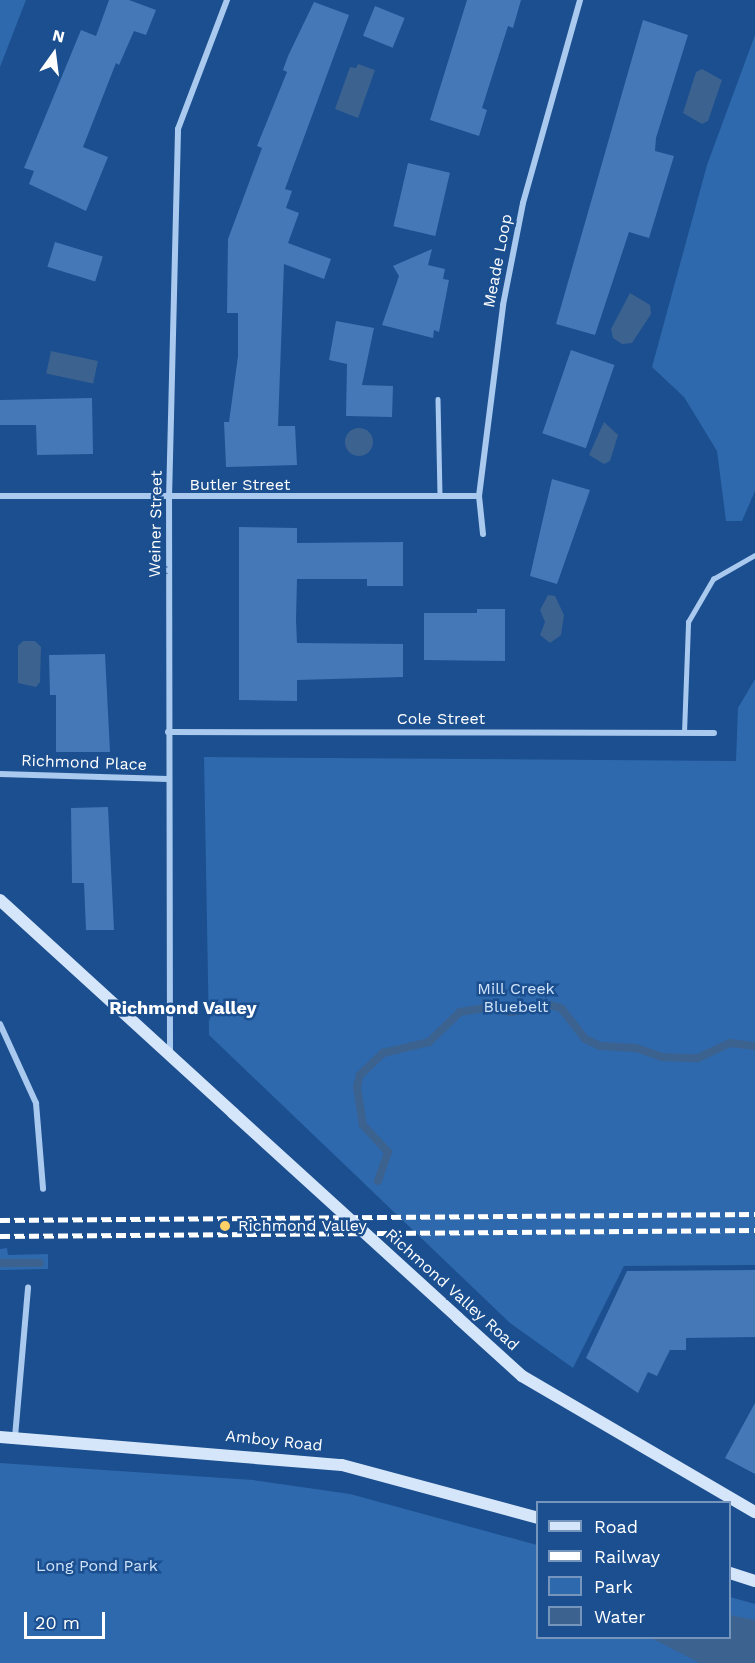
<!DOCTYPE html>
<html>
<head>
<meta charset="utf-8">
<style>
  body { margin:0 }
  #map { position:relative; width:755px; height:1663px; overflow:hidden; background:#1b4f8f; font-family:"Work Sans",sans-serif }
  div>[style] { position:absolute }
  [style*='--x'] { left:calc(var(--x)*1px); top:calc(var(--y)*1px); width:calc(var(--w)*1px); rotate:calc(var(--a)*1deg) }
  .green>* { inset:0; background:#2e69ad }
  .water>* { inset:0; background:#3c6290; transform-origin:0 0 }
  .round { border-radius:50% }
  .stream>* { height:8px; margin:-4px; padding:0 4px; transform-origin:4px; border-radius:4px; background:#3c6290 }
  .building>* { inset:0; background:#4478b7; transform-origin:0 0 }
  .lane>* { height:4.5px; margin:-2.25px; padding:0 2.25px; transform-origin:2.25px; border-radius:2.25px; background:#a9c9ee }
  .street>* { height:6px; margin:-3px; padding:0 3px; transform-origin:3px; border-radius:3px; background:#a9c9ee }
  .secondary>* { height:12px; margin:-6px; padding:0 6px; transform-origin:6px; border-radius:6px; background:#d6e6fa }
  .rail>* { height:4.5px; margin-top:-2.25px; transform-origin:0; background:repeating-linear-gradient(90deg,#fff 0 10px,transparent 0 14.5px) }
  .secondary-bridge>* { height:12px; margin:-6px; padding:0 6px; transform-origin:6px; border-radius:6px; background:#d6e6fa }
  .dots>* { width:16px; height:16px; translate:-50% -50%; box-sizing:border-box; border:3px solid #1b4f8f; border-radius:50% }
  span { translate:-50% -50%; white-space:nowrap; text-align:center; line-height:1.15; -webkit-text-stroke:5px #1b4f8f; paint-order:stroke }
  .street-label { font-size:16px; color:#fff }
  .park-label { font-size:16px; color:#cfe3fa }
  .poi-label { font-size:16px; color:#fff }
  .left { translate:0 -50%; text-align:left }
  .neighbourhood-label { font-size:18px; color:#fff; font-weight:700 }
  .legend { position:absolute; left:536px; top:1501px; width:195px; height:138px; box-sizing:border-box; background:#1b4f8f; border:2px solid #7695bc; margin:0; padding:8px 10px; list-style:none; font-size:18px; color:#fff }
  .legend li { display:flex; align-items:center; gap:12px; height:30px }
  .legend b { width:30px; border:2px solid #7695bc }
  .north { position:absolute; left:24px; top:24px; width:60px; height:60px; -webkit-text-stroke:4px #1b4f8f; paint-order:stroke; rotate:14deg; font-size:16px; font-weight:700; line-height:24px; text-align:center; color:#fff }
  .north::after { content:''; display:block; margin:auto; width:21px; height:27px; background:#fff; clip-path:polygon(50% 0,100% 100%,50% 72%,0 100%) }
  .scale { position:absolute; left:24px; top:1612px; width:81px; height:27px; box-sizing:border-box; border:3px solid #fff; border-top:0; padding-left:8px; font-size:18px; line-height:21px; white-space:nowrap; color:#fff; -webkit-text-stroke:4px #1b4f8f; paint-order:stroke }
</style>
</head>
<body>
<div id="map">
  <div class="green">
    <div style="clip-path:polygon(0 0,26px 0,0 67px)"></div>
    <div style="clip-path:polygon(755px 35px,755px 491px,742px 521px,726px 521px,717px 451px,684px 397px,652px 367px,707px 165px)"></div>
    <div style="clip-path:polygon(755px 679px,755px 1265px,624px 1266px,573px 1368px,510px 1323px,209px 1035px,204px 757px,736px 761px,738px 708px)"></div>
    <div style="clip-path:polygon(7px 1248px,8px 1255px,48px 1254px,48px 1269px,0 1270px,0 1249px)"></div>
    <div style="clip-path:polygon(0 1463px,253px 1480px,350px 1494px,537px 1545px,538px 1638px,730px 1638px,730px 1597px,755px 1604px,755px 1663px,0 1663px)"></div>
  </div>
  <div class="water">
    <div style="clip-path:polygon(358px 64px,375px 70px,358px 118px,335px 109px,350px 67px,356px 68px)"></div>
    <div style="clip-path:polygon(702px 69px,722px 80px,708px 121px,702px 124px,683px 113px,696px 72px)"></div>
    <div style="clip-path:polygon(630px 293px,650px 305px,651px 314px,632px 343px,622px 344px,613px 338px,611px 329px)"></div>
    <div style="left:51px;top:351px;width:48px;height:23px;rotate:12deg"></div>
    <div style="clip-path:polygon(604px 422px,618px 435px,610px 461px,604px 464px,589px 455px)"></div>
    <div class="round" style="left:345px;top:428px;width:28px;height:28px"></div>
    <div style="clip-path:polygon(548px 595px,555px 596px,564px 615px,561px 635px,550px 643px,540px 635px,545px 622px,540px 610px)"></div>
    <div style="clip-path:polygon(23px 641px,35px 641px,41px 647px,40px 682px,36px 687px,18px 683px,18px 646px)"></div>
    <div style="clip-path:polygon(730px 1615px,755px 1620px,755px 1663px,700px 1663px,651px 1638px,730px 1638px)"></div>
  </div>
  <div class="stream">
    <div style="--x:378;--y:1181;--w:31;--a:-71"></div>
    <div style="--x:388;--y:1152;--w:37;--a:-133"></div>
    <div style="--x:363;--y:1125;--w:38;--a:-99"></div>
    <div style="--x:357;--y:1087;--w:12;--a:-76"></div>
    <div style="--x:360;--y:1075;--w:32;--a:-44"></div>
    <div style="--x:383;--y:1053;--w:47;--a:-13.4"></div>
    <div style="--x:429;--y:1042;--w:43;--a:-44.1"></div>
    <div style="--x:460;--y:1012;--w:26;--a:-9"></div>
    <div style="--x:486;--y:1008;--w:25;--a:9"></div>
    <div style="--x:511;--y:1012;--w:40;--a:-10"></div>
    <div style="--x:550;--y:1005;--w:11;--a:15"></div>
    <div style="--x:561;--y:1008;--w:39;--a:52"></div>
    <div style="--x:585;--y:1039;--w:17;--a:25"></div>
    <div style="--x:600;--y:1046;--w:36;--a:3"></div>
    <div style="--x:636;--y:1048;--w:28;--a:19"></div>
    <div style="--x:662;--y:1057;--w:36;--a:2"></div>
    <div style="--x:698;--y:1058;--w:35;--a:-25"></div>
    <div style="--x:730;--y:1043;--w:25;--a:7"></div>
    <div style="--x:0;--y:1263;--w:40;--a:0"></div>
  </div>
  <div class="building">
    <div style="clip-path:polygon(109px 0,129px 0,156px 10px,146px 35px,134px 31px,119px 65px,116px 63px,83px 147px,108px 157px,86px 211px,29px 184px,34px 171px,24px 168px,81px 30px,96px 36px)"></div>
    <div style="clip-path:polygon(467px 0,521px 0,513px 28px,508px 26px,482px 108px,487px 110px,479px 136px,430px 120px)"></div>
    <div style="clip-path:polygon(314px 2px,349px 15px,285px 189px,292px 191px,286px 208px,299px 213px,288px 243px,331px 259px,324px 279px,284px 264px,278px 426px,295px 426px,297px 465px,226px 467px,224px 422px,229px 422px,238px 356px,238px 313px,227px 313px,228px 239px,262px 148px,257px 146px,287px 72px,283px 70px,288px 56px)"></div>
    <div style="left:375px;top:6px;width:32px;height:32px;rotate:22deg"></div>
    <div style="clip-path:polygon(643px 20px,688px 35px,656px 138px,655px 151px,674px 156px,649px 238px,629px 232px,595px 335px,556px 324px)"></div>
    <div style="left:408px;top:163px;width:43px;height:65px;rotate:13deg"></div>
    <div style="left:55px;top:242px;width:50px;height:26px;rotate:17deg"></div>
    <div style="clip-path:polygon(432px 249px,428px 265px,445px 269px,443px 279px,449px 280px,439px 332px,434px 330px,433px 338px,382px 325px,399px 276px,393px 266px)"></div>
    <div style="clip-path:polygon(336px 321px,374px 328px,362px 385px,393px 386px,392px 417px,346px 416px,347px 364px,329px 360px)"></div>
    <div style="left:571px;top:350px;width:46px;height:88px;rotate:19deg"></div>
    <div style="clip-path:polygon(92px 398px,93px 454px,37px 455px,36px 425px,0 425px,0 400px)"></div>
    <div style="clip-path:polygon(552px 479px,590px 490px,557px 584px,530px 576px)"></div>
    <div style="clip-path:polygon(239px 527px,297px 528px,297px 543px,403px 542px,403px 586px,367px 586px,367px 579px,297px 579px,296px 620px,297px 643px,403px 644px,403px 677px,297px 680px,297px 701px,239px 700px)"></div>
    <div style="clip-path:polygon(477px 609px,505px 609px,505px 661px,424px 660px,424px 613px,477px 613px)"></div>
    <div style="clip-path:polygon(105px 654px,110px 752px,56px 752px,56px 695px,50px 695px,49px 655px)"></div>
    <div style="clip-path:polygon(108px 807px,114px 930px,86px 930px,84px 883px,72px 883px,71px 808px)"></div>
    <div style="clip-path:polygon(755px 1270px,755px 1337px,686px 1338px,686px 1350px,670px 1350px,657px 1376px,648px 1372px,638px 1393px,586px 1358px,627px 1271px)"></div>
    <div style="clip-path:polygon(755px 1403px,755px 1474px,725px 1458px)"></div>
  </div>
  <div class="lane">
    <div style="--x:438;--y:399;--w:97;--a:88.8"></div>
    <div style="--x:684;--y:733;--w:111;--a:-87.9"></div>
    <div style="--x:688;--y:622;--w:50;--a:-59.8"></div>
    <div style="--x:713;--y:579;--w:48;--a:-29.7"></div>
  </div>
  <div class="street">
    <div style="--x:0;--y:496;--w:479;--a:0"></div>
    <div style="--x:483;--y:534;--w:38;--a:-96"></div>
    <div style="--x:479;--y:496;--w:193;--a:-82.8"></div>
    <div style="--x:503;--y:305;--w:104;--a:-78.9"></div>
    <div style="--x:523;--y:203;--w:211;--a:-74.3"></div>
    <div style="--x:168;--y:732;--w:546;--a:0.1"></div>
    <div style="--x:0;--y:774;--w:168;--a:1.7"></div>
    <div style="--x:0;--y:1024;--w:87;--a:65.5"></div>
    <div style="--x:36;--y:1103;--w:86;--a:85.3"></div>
    <div style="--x:170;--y:1053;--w:554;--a:-90.1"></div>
    <div style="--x:169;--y:499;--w:370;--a:-88.6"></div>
    <div style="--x:178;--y:129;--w:138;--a:-69.2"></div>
    <div style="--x:15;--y:1437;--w:150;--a:-85"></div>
  </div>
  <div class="secondary">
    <div style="--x:0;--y:900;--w:316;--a:42.4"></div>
    <div style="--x:458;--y:1318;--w:86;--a:42.2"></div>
    <div style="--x:522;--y:1376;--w:270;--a:30.3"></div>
    <div style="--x:0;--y:1437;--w:343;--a:4.7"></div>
    <div style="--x:342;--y:1465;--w:203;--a:15.1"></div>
    <div style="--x:730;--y:1573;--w:26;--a:18"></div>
  </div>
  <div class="rail">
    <div style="--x:0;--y:1220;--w:755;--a:-0.46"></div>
    <div style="--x:0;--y:1236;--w:755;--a:-0.46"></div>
  </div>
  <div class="secondary-bridge">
    <div style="--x:233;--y:1113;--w:304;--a:42.3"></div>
  </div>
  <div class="dots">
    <div style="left:225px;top:1226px;background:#ffd166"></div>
  </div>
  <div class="street-label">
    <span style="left:498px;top:261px;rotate:-79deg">Meade Loop</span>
    <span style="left:240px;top:485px">Butler Street</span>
    <span style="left:156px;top:524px;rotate:-89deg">Weiner Street</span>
    <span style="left:441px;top:719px">Cole Street</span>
    <span style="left:84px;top:763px;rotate:2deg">Richmond Place</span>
    <span style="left:452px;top:1290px;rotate:42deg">Richmond Valley Road</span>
    <span style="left:274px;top:1441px;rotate:6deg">Amboy Road</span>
  </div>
  <div class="park-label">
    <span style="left:516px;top:998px">Mill Creek<br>Bluebelt</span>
    <span style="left:97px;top:1566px">Long Pond Park</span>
  </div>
  <div class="poi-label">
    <span class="left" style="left:238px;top:1226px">Richmond Valley</span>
  </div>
  <div class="neighbourhood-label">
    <span style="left:183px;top:1008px">Richmond Valley</span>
  </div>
  <ul class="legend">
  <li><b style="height:8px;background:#d6e6fa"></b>Road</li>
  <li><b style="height:8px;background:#fff"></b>Railway</li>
  <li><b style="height:16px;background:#2e69ad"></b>Park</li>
  <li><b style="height:16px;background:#3c6290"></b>Water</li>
  </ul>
  <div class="north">N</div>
  <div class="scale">20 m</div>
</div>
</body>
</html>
